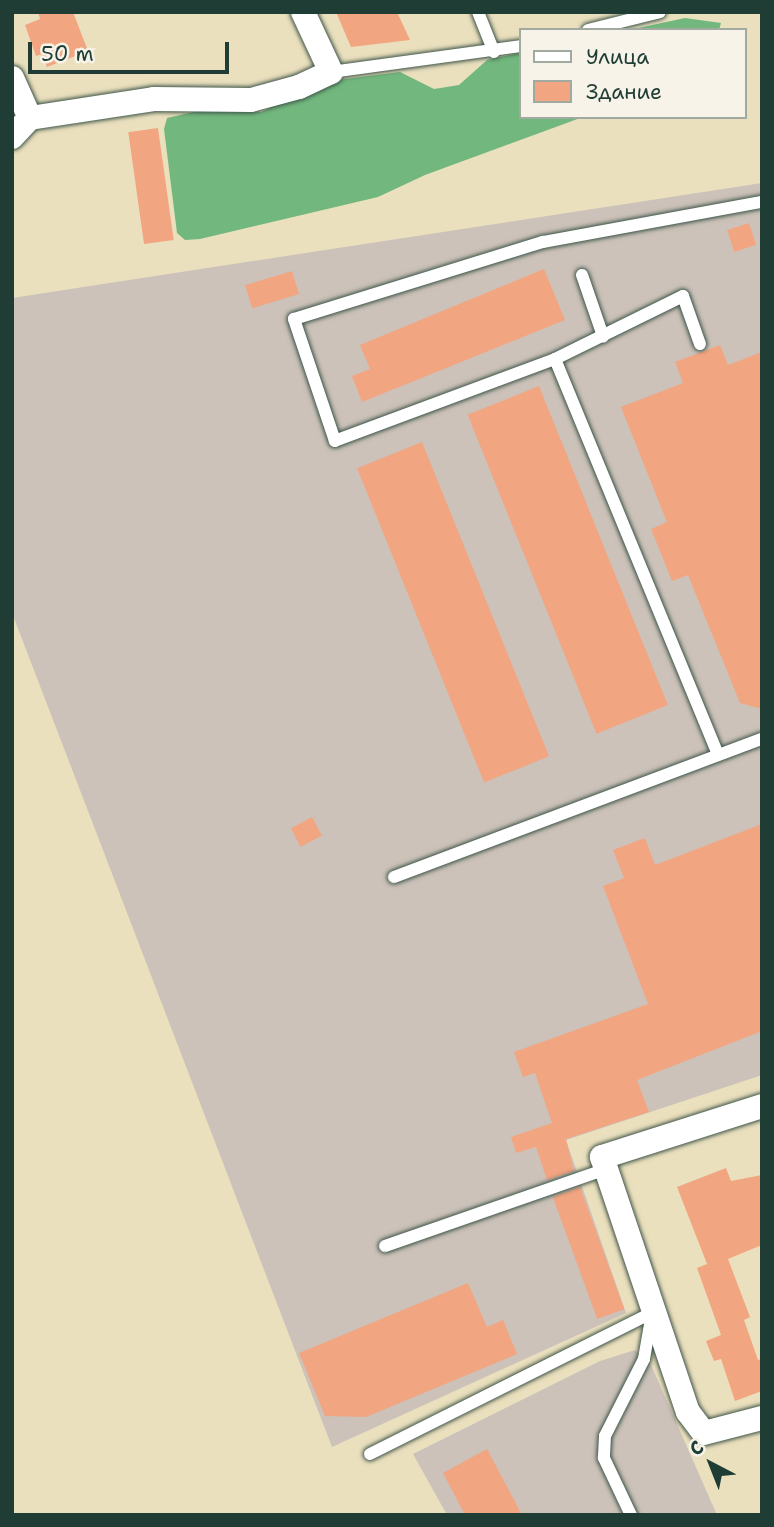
<!DOCTYPE html>
<html>
<head>
<meta charset="utf-8">
<style>
  body { margin:0 }
  #map { position:relative; width:774px; height:1527px; overflow:hidden; background:#ebe0be; font-family:"Shantell Sans",sans-serif }
  div>[style] { position:absolute }
  [style*='--x'] { left:calc(var(--x)*1px); top:calc(var(--y)*1px); width:calc(var(--w)*1px); rotate:calc(var(--a)*1deg) }
  .industrial>* { inset:0; background:#ccc2b9 }
  .forest>* { inset:0; background:#72b87e }
  .building>* { inset:0; background:#f2a581; transform-origin:0 0 }
  .roads { filter:drop-shadow(0 0 2px #3e5549) drop-shadow(0 0 2px #3e5549) }
  .lane>* { height:12px; margin:-6px; padding:0 6px; transform-origin:6px; border-radius:6px; background:#fff }
  .street>* { height:24px; margin:-12px; padding:0 12px; transform-origin:12px; border-radius:12px; background:#fff }
  span { translate:-50% -50%; white-space:nowrap; text-align:center; line-height:1.15; -webkit-text-stroke:6px #f7f3e8; paint-order:stroke }
  .frame { position:absolute; inset:0; border:14px solid #1f3d34; pointer-events:none }
  .legend { position:absolute; left:519px; top:28px; width:228px; height:91px; box-sizing:border-box; background:#f7f3e8; border:2px solid #a1aaa0; margin:0; padding:9px 12px; list-style:none; font-size:21px; color:#1f3d34 }
  .legend li { display:flex; align-items:center; gap:14px; height:35px }
  .legend b { width:35px; border:2px solid #a1aaa0 }
  .north { position:absolute; left:676px; top:1429px; width:70px; height:70px; -webkit-text-stroke:5px #f7f3e8; paint-order:stroke; rotate:318deg; font-size:19px; font-weight:700; line-height:28px; text-align:center; color:#1f3d34 }
  .north::after { content:''; display:block; margin:auto; width:24px; height:32px; background:#1f3d34; clip-path:polygon(50% 0,100% 100%,50% 72%,0 100%) }
  .scale { position:absolute; left:28px; top:42px; width:201px; height:32px; box-sizing:border-box; border:4px solid #1f3d34; border-top:0; padding-left:9px; font-size:21px; line-height:24px; white-space:nowrap; color:#1f3d34; -webkit-text-stroke:5px #f7f3e8; paint-order:stroke }
</style>
</head>
<body>
<div id="map">
  <div class="industrial">
    <div style="clip-path:polygon(762px 183px,762px 1075px,566px 1140px,626px 1313px,332px 1447px,12px 613px,12px 298px)"></div>
    <div style="clip-path:polygon(635px 1350px,651px 1365px,717px 1515px,447px 1515px,413px 1454px,600px 1361px)"></div>
  </div>
  <div class="forest">
    <div style="clip-path:polygon(685px 18px,721px 23px,719px 30px,629px 30px)"></div>
    <div style="clip-path:polygon(520px 53px,520px 117px,583px 117px,425px 175px,378px 197px,200px 239px,185px 240px,177px 233px,164px 129px,167px 118px,207px 109px,261px 112px,329px 81px,400px 72px,434px 89px,459px 85px,487px 60px)"></div>
  </div>
  <div class="building">
    <div style="clip-path:polygon(38px 12px,73px 12px,88px 51px,47px 67px,42px 54px,36px 56px,25px 25px,40px 19px)"></div>
    <div style="clip-path:polygon(336px 12px,397px 12px,410px 40px,351px 47px)"></div>
    <div style="left:158px;top:128px;width:113px;height:30px;rotate:82deg"></div>
    <div style="left:749px;top:223px;width:23px;height:23px;rotate:72deg"></div>
    <div style="clip-path:polygon(544px 269px,565px 320px,362px 402px,352px 376px,370px 369px,360px 345px)"></div>
    <div style="left:292px;top:271px;width:24px;height:49px;rotate:73deg"></div>
    <div style="clip-path:polygon(720px 345px,728px 365px,762px 352px,762px 709px,740px 703px,688px 575px,672px 581px,651px 529px,667px 522px,621px 407px,683px 383px,675px 362px)"></div>
    <div style="left:539px;top:386px;width:344px;height:77px;rotate:68deg"></div>
    <div style="left:422px;top:442px;width:339px;height:70px;rotate:68deg"></div>
    <div style="left:312px;top:817px;width:21px;height:24px;rotate:62deg"></div>
    <div style="clip-path:polygon(762px 824px,762px 1031px,637px 1080px,649px 1112px,566px 1139px,574px 1171px,547px 1180px,536px 1147px,516px 1153px,511px 1137px,552px 1123px,535px 1073px,523px 1077px,514px 1052px,648px 1004px,603px 886px,624px 878px,613px 850px,645px 838px,655px 865px)"></div>
    <div style="clip-path:polygon(726px 1168px,731px 1181px,762px 1175px,762px 1245px,728px 1259px,750px 1317px,744px 1320px,758px 1360px,762px 1359px,762px 1391px,735px 1401px,721px 1359px,714px 1361px,706px 1341px,721px 1335px,697px 1268px,707px 1264px,677px 1187px)"></div>
    <div style="left:580px;top:1187px;width:130px;height:29px;rotate:70deg"></div>
    <div style="clip-path:polygon(468px 1283px,487px 1327px,503px 1320px,517px 1354px,366px 1417px,325px 1416px,299px 1353px)"></div>
    <div style="clip-path:polygon(487px 1449px,522px 1515px,465px 1515px,443px 1473px)"></div>
  </div>
  <div class="roads">
    <div class="lane">
      <div style="--x:478;--y:12;--w:43;--a:68.2"></div>
      <div style="--x:588;--y:30;--w:74;--a:-14"></div>
      <div style="--x:331;--y:72;--w:191;--a:-7.8"></div>
      <div style="--x:582;--y:275;--w:65;--a:71"></div>
      <div style="--x:700;--y:344;--w:51;--a:-109.5"></div>
      <div style="--x:683;--y:296;--w:143;--a:153.8"></div>
      <div style="--x:555;--y:359;--w:428;--a:67.6"></div>
      <div style="--x:555;--y:359;--w:235;--a:159.6"></div>
      <div style="--x:335;--y:441;--w:129;--a:-108.6"></div>
      <div style="--x:294;--y:319;--w:261;--a:-17.2"></div>
      <div style="--x:543;--y:242;--w:223;--a:-10.4"></div>
      <div style="--x:394;--y:877;--w:393;--a:-20.6"></div>
      <div style="--x:385;--y:1246;--w:234;--a:-19.2"></div>
      <div style="--x:370;--y:1454;--w:315;--a:-26.6"></div>
      <div style="--x:652;--y:1313;--w:47;--a:99.9"></div>
      <div style="--x:644;--y:1359;--w:86;--a:116.9"></div>
      <div style="--x:605;--y:1436;--w:22;--a:93"></div>
      <div style="--x:604;--y:1458;--w:63;--a:64.7"></div>
    </div>
    <div class="street">
      <div style="--x:12;--y:78;--w:44;--a:65.8"></div>
      <div style="--x:12;--y:137;--w:26;--a:-47"></div>
      <div style="--x:30;--y:118;--w:125;--a:-8.7"></div>
      <div style="--x:154;--y:99;--w:97;--a:0.6"></div>
      <div style="--x:251;--y:100;--w:50;--a:-15.2"></div>
      <div style="--x:299;--y:87;--w:35;--a:-25"></div>
      <div style="--x:331;--y:72;--w:66;--a:-115"></div>
      <div style="--x:762;--y:1106;--w:168;--a:162.3"></div>
      <div style="--x:602;--y:1157;--w:269;--a:71.4"></div>
      <div style="--x:688;--y:1412;--w:26;--a:53"></div>
      <div style="--x:704;--y:1433;--w:60;--a:-14.5"></div>
    </div>
  </div>
  <div class="frame"></div>
  <ul class="legend">
  <li><b style="height:9px;background:#fff"></b>Улица</li>
  <li><b style="height:19px;background:#f2a581"></b>Здание</li>
  </ul>
  <div class="north">С</div>
  <div class="scale">50 m</div>
</div>
</body>
</html>
